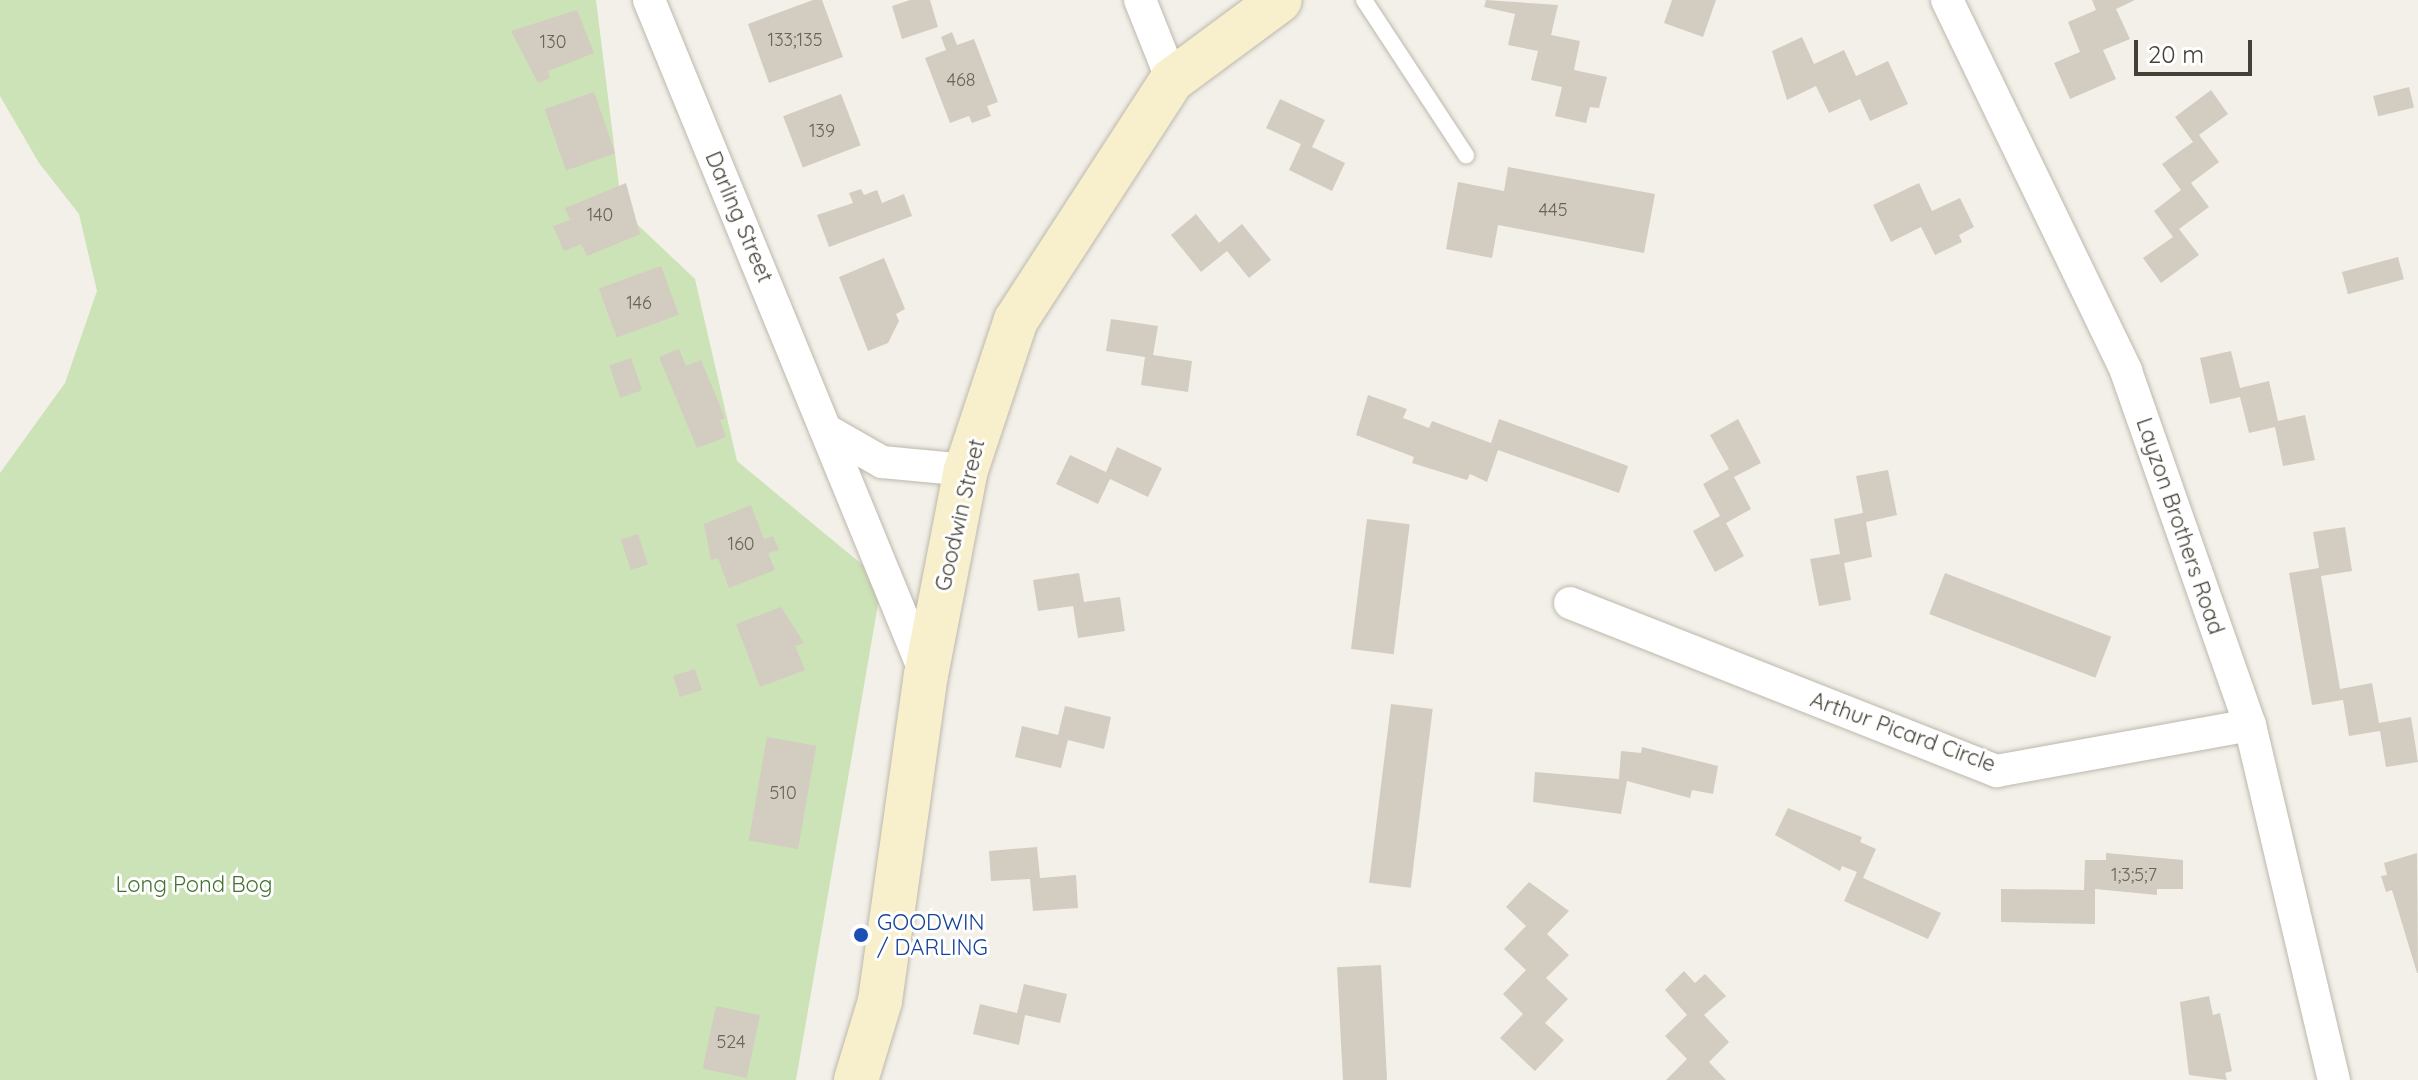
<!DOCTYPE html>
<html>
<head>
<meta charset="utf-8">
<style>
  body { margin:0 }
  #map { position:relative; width:2418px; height:1080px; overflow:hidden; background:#f3f0e9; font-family:Quicksand,sans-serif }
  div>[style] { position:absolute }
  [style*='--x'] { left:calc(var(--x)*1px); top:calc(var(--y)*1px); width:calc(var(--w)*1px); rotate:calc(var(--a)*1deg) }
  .green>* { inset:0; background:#cce2b7 }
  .building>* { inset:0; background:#d3ccc0; transform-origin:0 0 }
  .roads { filter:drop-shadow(0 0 2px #bdb8ad) drop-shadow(0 0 2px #bdb8ad) }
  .lane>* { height:16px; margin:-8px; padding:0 8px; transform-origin:8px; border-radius:8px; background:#fff }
  .street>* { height:32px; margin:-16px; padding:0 16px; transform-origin:16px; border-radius:16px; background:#fff }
  .secondary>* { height:44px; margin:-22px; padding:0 22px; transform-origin:22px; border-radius:22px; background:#f8f0cd }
  .dots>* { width:22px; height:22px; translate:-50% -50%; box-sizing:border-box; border:4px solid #fff; border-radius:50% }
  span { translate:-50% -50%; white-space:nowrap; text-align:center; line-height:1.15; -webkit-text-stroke:6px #fff; paint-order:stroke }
  .number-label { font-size:18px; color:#69645a }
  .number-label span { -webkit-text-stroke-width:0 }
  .street-label { font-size:22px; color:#464138 }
  .park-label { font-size:22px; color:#477132 }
  .transit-label { font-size:22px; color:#164399 }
  .left { translate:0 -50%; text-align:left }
  .scale { position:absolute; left:2134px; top:40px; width:118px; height:36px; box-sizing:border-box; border:4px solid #464138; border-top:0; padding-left:10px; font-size:24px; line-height:28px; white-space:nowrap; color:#464138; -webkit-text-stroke:6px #fff; paint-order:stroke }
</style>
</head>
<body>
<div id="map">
  <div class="green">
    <div style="clip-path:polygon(0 0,596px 0,622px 210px,695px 279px,737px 461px,882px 581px,796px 1080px,0 1080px,0 473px,65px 383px,97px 291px,79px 214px,39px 163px,0 96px)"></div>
  </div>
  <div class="building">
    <div style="clip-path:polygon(813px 0,822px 0,843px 57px,769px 83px,748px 24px)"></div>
    <div style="clip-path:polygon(910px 0,930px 0,938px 27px,902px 39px,892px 6px)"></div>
    <div style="clip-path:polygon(1486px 0,1558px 5px,1551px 35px,1580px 41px,1574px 70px,1607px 77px,1599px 108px,1590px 107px,1586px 123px,1555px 116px,1562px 87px,1531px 80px,1538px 51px,1508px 45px,1515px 14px,1484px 7px)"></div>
    <div style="clip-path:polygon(1672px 0,1716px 0,1703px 37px,1664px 23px)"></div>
    <div style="clip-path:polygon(2092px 0,2135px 0,2116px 9px,2130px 39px,2103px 50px,2116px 79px,2070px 99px,2054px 63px,2080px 52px,2068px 22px,2096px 10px)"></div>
    <div style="clip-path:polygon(577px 10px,594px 53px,548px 71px,550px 78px,538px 83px,511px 31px)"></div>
    <div style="clip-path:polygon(952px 32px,957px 45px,974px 39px,998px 102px,987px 106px,991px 116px,972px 123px,969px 116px,950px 123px,925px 58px,946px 50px,941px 37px)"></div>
    <div style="clip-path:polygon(1802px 37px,1814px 64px,1844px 50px,1856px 76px,1888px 61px,1908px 104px,1870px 121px,1860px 99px,1829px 113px,1816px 86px,1787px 100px,1772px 51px)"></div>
    <div style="left:2409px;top:87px;width:21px;height:37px;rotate:76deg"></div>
    <div style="clip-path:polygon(2211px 90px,2228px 114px,2199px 135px,2219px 162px,2191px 183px,2209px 207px,2179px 229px,2199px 255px,2161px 283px,2143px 258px,2173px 237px,2154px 211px,2181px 190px,2162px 164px,2193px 142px,2175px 117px)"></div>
    <div style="left:594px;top:92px;width:65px;height:52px;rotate:71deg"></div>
    <div style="left:841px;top:94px;width:55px;height:62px;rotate:69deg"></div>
    <div style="clip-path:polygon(1280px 99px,1325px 120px,1312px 147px,1345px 163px,1332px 191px,1289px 170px,1301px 144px,1266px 128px)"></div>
    <div style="clip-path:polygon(1508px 167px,1655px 194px,1644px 253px,1498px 225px,1492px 258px,1446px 249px,1458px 182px,1504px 191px)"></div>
    <div style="clip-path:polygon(626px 183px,640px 234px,587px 256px,581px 244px,564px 251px,553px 226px,570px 220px,565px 208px)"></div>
    <div style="clip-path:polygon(1919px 183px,1932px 211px,1960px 198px,1974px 227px,1959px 235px,1962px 242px,1935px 255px,1921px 227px,1891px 242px,1873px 205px)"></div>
    <div style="clip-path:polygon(861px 189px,864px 195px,877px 190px,882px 203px,904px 194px,912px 216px,829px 247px,817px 215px,853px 203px,849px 193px)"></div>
    <div style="clip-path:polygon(1196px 214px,1219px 243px,1242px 224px,1271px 260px,1249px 278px,1227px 251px,1201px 272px,1171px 235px)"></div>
    <div style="left:2398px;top:257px;width:23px;height:58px;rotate:75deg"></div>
    <div style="clip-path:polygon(884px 258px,905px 309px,896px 314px,899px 321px,888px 343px,868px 351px,839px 277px)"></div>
    <div style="left:661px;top:266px;width:52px;height:66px;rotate:70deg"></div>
    <div style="clip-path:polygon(1111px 319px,1158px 326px,1153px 355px,1192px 361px,1188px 392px,1141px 385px,1145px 357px,1106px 351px)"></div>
    <div style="clip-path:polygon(679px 349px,686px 366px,701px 360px,725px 418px,720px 420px,726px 437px,697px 448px,659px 357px)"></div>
    <div style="clip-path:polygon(2231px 351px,2240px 388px,2269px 381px,2278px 421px,2305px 415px,2315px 460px,2283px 466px,2275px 427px,2249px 433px,2240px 397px,2210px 404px,2200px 358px)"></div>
    <div style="left:631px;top:358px;width:34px;height:23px;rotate:71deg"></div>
    <div style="clip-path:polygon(1368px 395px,1407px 409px,1403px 418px,1429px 428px,1432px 421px,1491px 443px,1499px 419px,1628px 466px,1619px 493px,1498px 450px,1487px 482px,1470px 474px,1467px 480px,1412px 463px,1414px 457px,1356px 435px)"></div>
    <div style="clip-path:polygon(1738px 419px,1761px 463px,1734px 477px,1751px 509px,1726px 523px,1744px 556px,1715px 572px,1693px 531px,1720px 516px,1703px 484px,1729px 469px,1710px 435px)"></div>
    <div style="clip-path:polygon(1117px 447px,1162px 468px,1148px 497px,1110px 479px,1098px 504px,1056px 484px,1070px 455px,1106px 472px)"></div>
    <div style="clip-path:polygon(1888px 470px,1897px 515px,1866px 522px,1872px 557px,1844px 563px,1851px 600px,1819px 606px,1810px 559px,1840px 554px,1834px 519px,1863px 513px,1856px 476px)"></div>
    <div style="clip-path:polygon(751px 505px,764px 539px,773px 536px,779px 550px,768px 553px,775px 570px,729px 588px,718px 558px,711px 560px,704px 524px)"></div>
    <div style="left:1367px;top:519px;width:43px;height:131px;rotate:7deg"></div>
    <div style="clip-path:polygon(2345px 527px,2352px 571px,2321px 576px,2340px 689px,2372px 683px,2379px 723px,2411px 717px,2418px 762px,2386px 767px,2380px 731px,2349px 736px,2343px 700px,2312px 705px,2289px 573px,2319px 568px,2313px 532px)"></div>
    <div style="left:638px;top:534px;width:32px;height:18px;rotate:72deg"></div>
    <div style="clip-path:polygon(1079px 573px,1084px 602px,1120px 597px,1125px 631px,1078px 638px,1073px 606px,1038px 611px,1033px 580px)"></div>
    <div style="left:1945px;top:573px;width:178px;height:44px;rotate:21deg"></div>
    <div style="clip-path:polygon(781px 607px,804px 643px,795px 646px,805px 670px,760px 687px,736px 624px)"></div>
    <div style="left:695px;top:669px;width:22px;height:23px;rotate:72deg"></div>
    <div style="left:1391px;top:704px;width:42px;height:180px;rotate:7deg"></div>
    <div style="clip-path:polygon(1065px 706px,1111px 717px,1104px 749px,1068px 740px,1061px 768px,1015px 757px,1022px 726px,1058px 735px)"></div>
    <div style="left:767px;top:737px;width:50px;height:105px;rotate:10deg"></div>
    <div style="clip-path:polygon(1642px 747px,1718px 766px,1713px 794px,1692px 790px,1690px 798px,1627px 781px,1621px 814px,1533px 802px,1535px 772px,1619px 779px,1621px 751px,1641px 753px)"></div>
    <div style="clip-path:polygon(1788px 808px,1862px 837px,1860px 842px,1876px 849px,1863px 878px,1941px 913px,1928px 939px,1844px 901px,1857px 872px,1842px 866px,1840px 871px,1775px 835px)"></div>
    <div style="clip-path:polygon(1037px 847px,1040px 878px,1076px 875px,1078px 908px,1033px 911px,1030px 879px,991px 881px,989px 851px)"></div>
    <div style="clip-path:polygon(2106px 853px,2183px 860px,2183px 889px,2157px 889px,2157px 895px,2095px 889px,2095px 924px,2001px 922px,2001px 889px,2084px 890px,2085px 860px,2106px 860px)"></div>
    <div style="clip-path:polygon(2417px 853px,2418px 973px,2417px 973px,2392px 890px,2386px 892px,2381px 876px,2387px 875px,2384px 863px)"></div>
    <div style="clip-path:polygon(1529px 882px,1569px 911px,1547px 934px,1569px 955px,1546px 978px,1568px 999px,1545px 1023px,1564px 1040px,1535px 1071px,1500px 1038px,1523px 1014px,1503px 994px,1526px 970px,1504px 949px,1526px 926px,1506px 907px)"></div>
    <div style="left:1381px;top:965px;width:115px;height:44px;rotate:87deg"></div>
    <div style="clip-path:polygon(1684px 971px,1695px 983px,1705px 974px,1726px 996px,1704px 1015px,1729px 1042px,1709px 1062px,1726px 1080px,1666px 1080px,1687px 1059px,1665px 1036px,1687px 1015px,1665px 990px)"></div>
    <div style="clip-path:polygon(1024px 984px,1067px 994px,1060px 1023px,1025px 1015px,1019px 1045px,973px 1034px,980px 1004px,1017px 1013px)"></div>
    <div style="clip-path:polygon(2209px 996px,2213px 1015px,2220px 1013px,2232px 1071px,2225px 1073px,2227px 1080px,2189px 1075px,2180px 1002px)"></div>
    <div style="left:716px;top:1006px;width:45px;height:64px;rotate:12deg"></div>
  </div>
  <div class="roads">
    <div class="lane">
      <div style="--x:1364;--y:0;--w:186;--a:56.7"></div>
    </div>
    <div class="street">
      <div style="--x:649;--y:0;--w:730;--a:67.69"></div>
      <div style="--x:1140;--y:0;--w:86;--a:68.2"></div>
      <div style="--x:1947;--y:0;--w:412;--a:64.2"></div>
      <div style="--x:2126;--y:371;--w:375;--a:70.7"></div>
      <div style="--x:2250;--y:725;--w:365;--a:76.7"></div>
      <div style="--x:831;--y:433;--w:59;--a:29.6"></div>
      <div style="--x:882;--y:462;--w:84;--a:5.4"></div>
      <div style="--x:1570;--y:603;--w:459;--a:21.5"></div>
      <div style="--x:1997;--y:771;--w:257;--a:-10.3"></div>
    </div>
    <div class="secondary">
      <div style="--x:856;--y:1080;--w:83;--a:-73.1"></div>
      <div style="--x:880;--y:1001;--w:329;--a:-82"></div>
      <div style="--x:926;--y:675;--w:209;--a:-79"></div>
      <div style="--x:966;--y:470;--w:158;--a:-71.6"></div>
      <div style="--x:1016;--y:320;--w:286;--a:-57"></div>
      <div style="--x:1172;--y:80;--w:134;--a:-36.5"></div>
    </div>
  </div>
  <div class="dots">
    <div style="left:861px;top:935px;background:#1a4fb4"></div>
  </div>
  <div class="number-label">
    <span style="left:795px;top:40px">133;135</span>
    <span style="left:553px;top:42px">130</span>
    <span style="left:961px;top:80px">468</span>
    <span style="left:822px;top:131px">139</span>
    <span style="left:1553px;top:210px">445</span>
    <span style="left:600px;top:215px">140</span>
    <span style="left:639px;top:303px">146</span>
    <span style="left:741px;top:544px">160</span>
    <span style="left:783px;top:793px">510</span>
    <span style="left:2134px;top:875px">1;3;5;7</span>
    <span style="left:731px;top:1042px">524</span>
  </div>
  <div class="street-label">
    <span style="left:739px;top:217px;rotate:67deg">Darling Street</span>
    <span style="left:960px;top:515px;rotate:-77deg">Goodwin Street</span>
    <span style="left:2180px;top:526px;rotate:71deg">Layzon Brothers Road</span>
    <span style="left:1903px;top:732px;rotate:20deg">Arthur Picard Circle</span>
  </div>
  <div class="park-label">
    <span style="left:194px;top:885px">Long Pond Bog</span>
  </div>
  <div class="transit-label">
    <span class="left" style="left:877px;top:935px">GOODWIN<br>/ DARLING</span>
  </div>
  <div class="scale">20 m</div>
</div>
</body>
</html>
